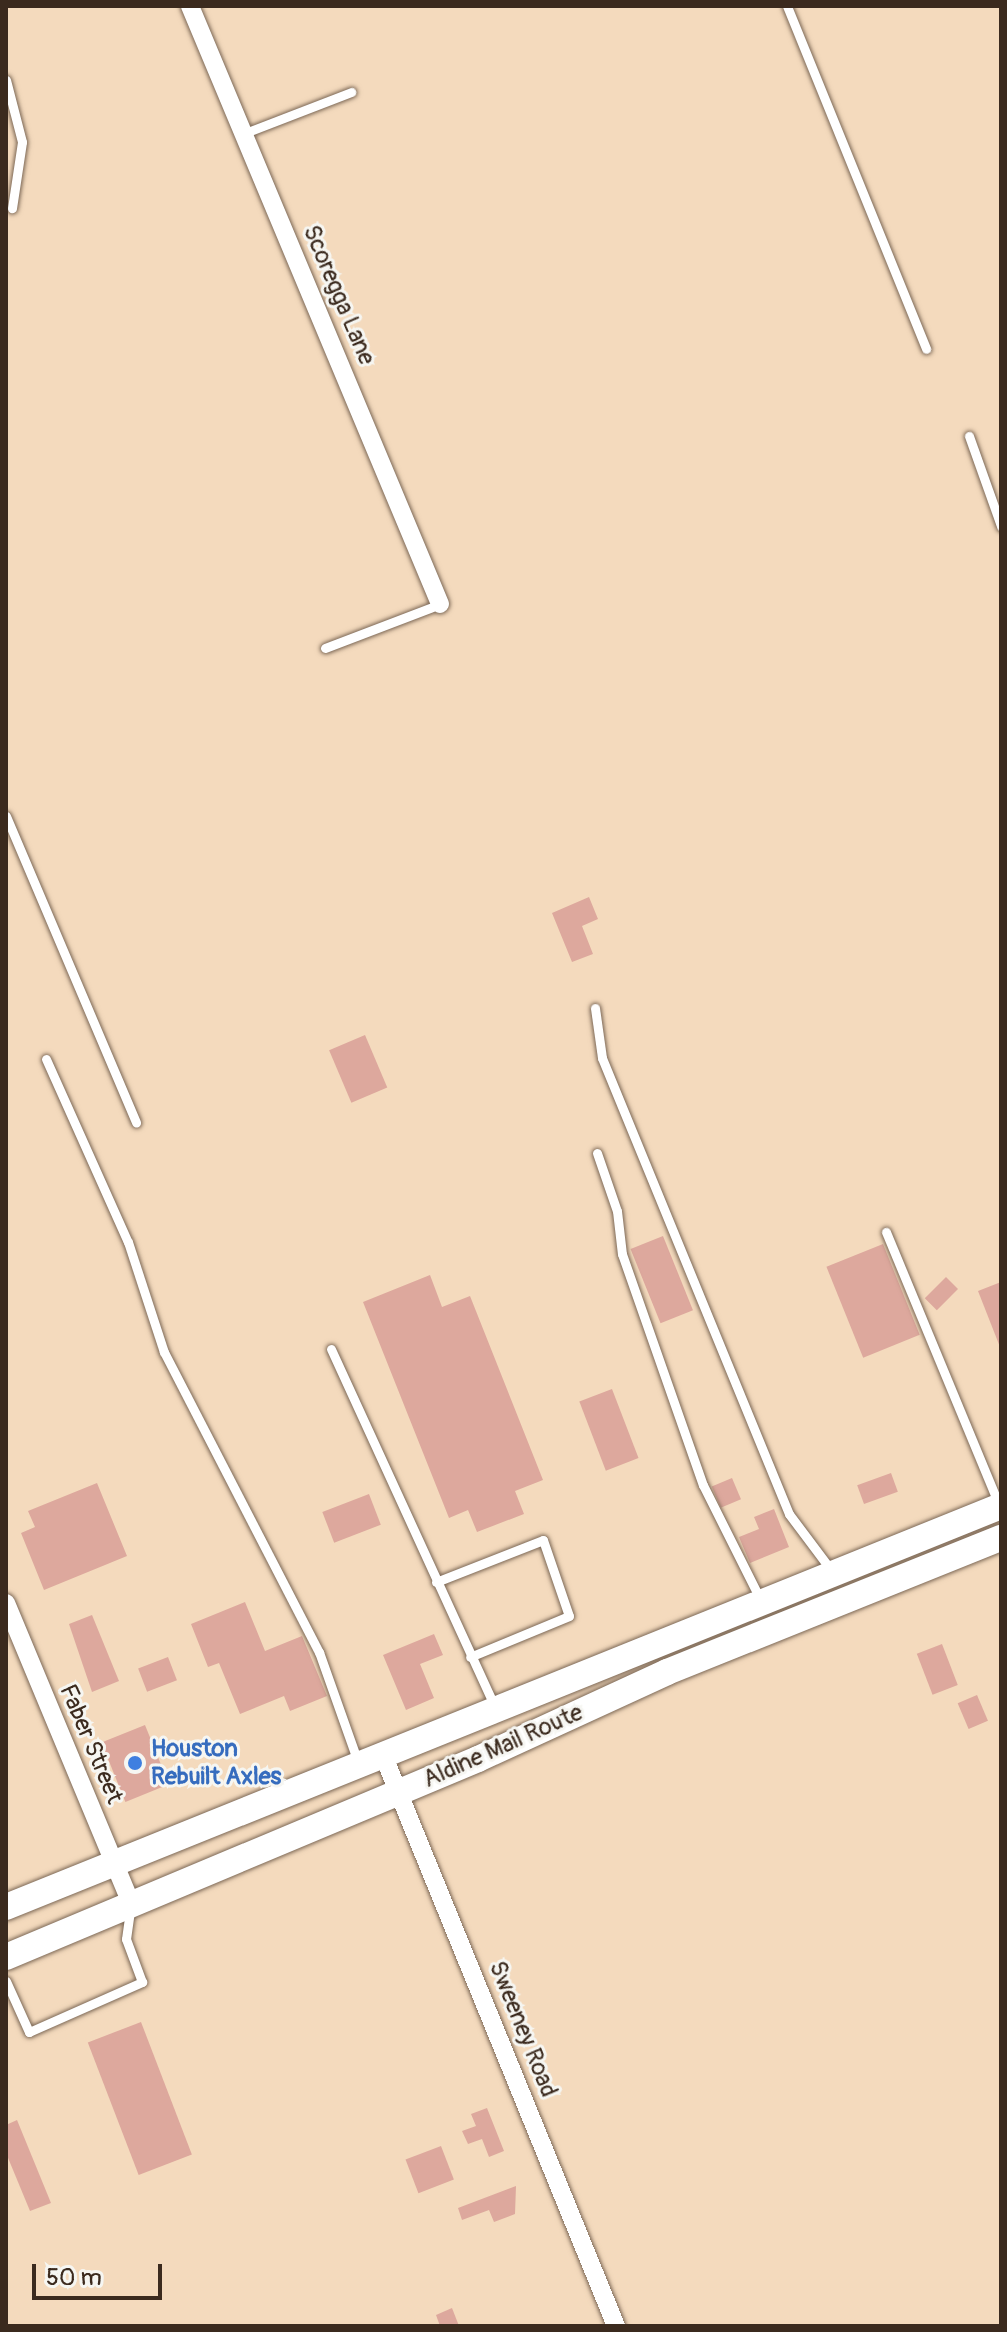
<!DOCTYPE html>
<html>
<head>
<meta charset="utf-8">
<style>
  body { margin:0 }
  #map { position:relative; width:1007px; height:2332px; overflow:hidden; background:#f4dabd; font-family:Pangolin,sans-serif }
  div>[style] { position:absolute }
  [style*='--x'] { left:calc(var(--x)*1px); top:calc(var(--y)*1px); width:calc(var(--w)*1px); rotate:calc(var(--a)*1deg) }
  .building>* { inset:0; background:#dda89d; transform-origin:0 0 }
  .roads { filter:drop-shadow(0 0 2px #7c6856) drop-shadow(0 0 2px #7c6856) }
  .lane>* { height:9px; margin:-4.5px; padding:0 4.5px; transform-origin:4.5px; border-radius:4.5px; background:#fff }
  .street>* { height:18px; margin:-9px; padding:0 9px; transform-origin:9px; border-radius:9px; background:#fff }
  .secondary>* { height:26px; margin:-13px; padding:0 13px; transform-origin:13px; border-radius:13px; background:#fff }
  .dots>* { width:22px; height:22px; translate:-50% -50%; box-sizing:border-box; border:4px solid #f6f6f2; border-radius:50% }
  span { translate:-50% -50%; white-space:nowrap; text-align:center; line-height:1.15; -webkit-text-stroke:6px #f6f6f2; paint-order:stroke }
  .street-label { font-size:24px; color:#3b2a1e }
  .shop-label { font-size:24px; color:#366cbe; font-weight:700 }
  .left { translate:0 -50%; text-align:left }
  .frame { position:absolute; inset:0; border:8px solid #3b2a1e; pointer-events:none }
  .scale { position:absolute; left:32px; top:2264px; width:130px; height:36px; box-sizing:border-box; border:4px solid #3b2a1e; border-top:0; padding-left:10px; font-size:24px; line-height:28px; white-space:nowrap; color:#3b2a1e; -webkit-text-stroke:6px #f6f6f2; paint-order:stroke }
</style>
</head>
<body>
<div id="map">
  <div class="building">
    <div style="clip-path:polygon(589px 897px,598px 919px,582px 926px,593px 954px,572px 962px,552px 913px)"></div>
    <div style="left:365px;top:1035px;width:57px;height:39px;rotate:67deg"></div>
    <div style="left:663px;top:1236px;width:80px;height:35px;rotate:68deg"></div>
    <div style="left:883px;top:1244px;width:98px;height:61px;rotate:68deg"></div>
    <div style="clip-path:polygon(430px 1275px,442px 1307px,470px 1296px,543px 1480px,515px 1491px,524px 1514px,477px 1532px,468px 1510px,449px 1518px,363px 1302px)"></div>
    <div style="left:946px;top:1277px;width:17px;height:30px;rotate:45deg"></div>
    <div style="clip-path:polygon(1001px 1282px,1001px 1347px,1000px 1347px,978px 1291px)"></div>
    <div style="left:612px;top:1389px;width:74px;height:35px;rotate:69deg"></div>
    <div style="left:891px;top:1473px;width:20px;height:36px;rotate:70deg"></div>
    <div style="left:732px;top:1478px;width:23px;height:22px;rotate:67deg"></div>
    <div style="clip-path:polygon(97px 1483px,127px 1556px,44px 1590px,21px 1533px,35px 1527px,28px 1511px)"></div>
    <div style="left:369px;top:1494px;width:33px;height:50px;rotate:69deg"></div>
    <div style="clip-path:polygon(774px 1509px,789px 1547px,750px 1563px,739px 1537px,759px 1529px,754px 1517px)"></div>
    <div style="clip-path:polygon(245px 1602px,265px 1651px,302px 1636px,327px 1696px,290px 1711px,284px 1696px,240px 1714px,219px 1663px,208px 1667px,191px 1624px)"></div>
    <div style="clip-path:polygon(92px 1615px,119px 1681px,92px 1692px,69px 1624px)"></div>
    <div style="clip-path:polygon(434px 1634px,443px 1655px,420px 1664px,434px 1698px,406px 1710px,383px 1655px)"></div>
    <div style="left:942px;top:1644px;width:44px;height:27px;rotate:69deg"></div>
    <div style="left:168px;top:1657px;width:25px;height:32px;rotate:69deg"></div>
    <div style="left:977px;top:1695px;width:28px;height:21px;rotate:67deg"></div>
    <div style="left:145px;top:1725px;width:64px;height:47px;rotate:68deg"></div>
    <div style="left:141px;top:2022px;width:142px;height:57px;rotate:69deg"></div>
    <div style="clip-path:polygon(487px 2108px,504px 2151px,489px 2157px,482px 2139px,468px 2144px,462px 2131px,476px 2126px,471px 2114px)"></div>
    <div style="clip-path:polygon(17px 2120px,51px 2203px,30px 2211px,6px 2153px,6px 2125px)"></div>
    <div style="left:441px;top:2146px;width:36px;height:38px;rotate:69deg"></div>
    <div style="clip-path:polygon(516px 2186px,515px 2214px,494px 2222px,489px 2210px,462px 2220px,458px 2208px)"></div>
    <div style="clip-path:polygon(452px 2308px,459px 2326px,440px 2326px,436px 2315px)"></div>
  </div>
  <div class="roads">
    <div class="lane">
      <div style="--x:787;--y:6;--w:370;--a:67.9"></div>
      <div style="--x:6;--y:80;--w:64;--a:75.5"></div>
      <div style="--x:22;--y:142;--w:67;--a:98.6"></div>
      <div style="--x:245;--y:133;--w:114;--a:-21.1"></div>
      <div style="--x:969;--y:436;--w:96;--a:70.4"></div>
      <div style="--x:325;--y:648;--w:123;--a:-20.9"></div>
      <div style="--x:6;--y:816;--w:333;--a:67"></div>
      <div style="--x:595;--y:1008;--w:50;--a:82"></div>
      <div style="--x:602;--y:1058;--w:493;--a:67.7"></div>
      <div style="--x:789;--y:1514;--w:70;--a:53.1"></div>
      <div style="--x:46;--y:1059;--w:201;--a:65.9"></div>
      <div style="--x:128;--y:1242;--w:116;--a:71.9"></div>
      <div style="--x:164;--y:1352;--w:338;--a:62.7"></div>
      <div style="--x:319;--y:1652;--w:117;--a:70.5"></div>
      <div style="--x:597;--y:1153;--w:61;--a:71"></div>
      <div style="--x:617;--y:1211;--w:43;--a:83.4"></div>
      <div style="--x:622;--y:1254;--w:245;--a:70.7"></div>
      <div style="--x:703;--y:1485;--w:127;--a:63.4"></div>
      <div style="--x:886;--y:1232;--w:293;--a:67.5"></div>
      <div style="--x:331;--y:1349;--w:395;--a:65.4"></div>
      <div style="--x:436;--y:1582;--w:115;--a:-21.4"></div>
      <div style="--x:543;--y:1540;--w:80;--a:71.1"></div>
      <div style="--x:569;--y:1616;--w:107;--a:157.5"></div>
      <div style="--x:6;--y:1981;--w:56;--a:65.7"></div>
      <div style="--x:29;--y:2032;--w:124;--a:-23.9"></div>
      <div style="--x:142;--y:1982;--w:46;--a:-110.4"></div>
      <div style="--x:126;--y:1939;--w:29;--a:-82"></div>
    </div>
    <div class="street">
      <div style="--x:190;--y:6;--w:648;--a:67.31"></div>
      <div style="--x:6;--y:1603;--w:325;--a:67.4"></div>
      <div style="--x:382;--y:1752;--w:620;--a:67.82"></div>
    </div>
    <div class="secondary">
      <div style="--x:6;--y:1907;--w:1073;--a:-21.95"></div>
      <div style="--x:6;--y:1957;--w:512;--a:-22.76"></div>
      <div style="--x:478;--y:1759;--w:208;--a:-24.7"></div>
      <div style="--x:667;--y:1672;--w:360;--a:-21.9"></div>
    </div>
  </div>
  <div class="dots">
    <div style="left:135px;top:1763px;background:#3f7fe0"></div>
  </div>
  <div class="street-label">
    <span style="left:339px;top:295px;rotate:67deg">Scoregga Lane</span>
    <span style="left:91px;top:1744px;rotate:67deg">Faber Street</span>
    <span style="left:503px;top:1746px;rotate:-24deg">Aldine Mail Route</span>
    <span style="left:523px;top:2029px;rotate:68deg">Sweeney Road</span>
  </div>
  <div class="shop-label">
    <span class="left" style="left:151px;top:1763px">Houston<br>Rebuilt Axles</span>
  </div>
  <div class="frame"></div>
  <div class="scale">50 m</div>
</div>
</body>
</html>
